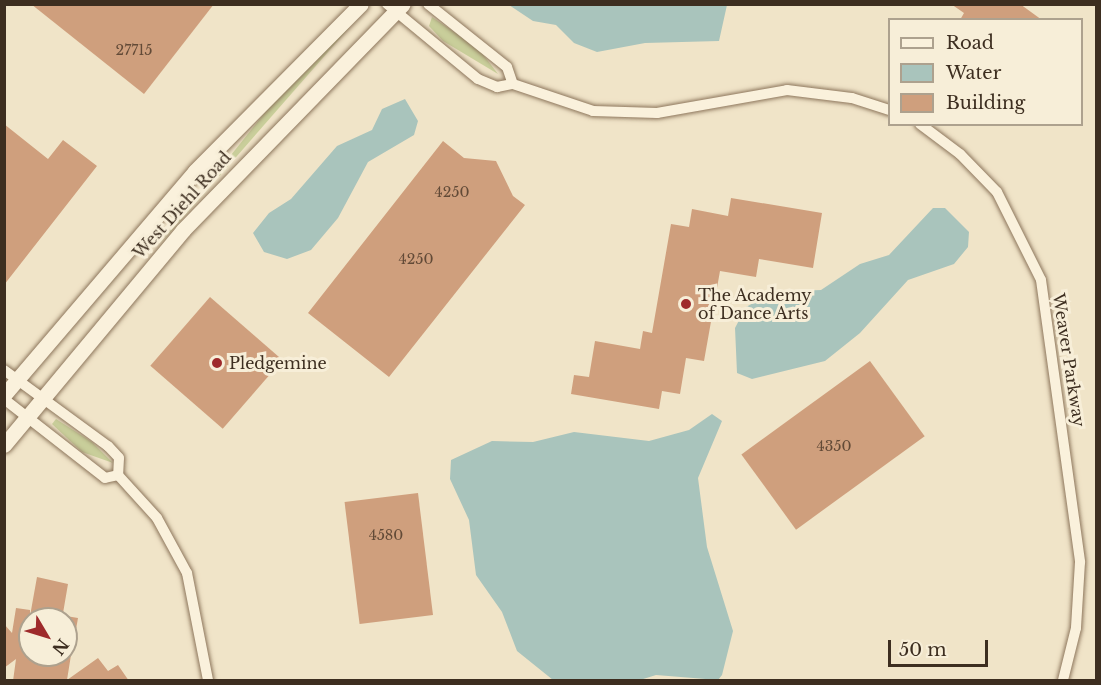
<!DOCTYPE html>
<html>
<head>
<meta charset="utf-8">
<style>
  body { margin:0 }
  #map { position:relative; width:1101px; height:685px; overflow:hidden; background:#f0e4c8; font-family:"Libre Baskerville",serif }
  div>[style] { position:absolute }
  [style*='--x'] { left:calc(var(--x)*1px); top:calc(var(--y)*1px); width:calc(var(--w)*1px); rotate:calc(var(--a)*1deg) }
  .green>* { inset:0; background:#c9cf9b }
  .water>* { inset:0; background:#a9c4bc }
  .building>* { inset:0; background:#cf9f7d; transform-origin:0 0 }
  .roads { filter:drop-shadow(0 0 2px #8d765c) drop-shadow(0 0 2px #8d765c) }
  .street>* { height:10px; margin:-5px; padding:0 5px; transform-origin:5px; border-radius:5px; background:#faf1dc }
  .secondary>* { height:15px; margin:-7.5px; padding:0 7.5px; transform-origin:7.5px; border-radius:7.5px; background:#faf1dc }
  .dots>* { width:16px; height:16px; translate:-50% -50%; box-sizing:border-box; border:3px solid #f7eed8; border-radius:50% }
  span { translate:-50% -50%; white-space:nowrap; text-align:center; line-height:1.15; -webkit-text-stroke:6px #f7eed8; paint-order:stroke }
  .number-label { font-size:14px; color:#624a37 }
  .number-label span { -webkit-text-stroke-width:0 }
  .street-label { font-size:16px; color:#3d2e20 }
  .poi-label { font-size:16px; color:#3d2e20 }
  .left { translate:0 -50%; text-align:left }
  .frame { position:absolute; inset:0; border:6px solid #3d2e20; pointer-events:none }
  .legend { position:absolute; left:888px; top:18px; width:195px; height:108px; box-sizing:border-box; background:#f7eed8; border:2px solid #ada18e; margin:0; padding:8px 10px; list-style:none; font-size:18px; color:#3d2e20 }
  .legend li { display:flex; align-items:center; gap:12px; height:30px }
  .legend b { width:30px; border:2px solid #ada18e }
  .north { position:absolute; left:18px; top:607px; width:60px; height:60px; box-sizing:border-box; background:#f7eed8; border:2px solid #ada18e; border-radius:50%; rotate:128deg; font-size:16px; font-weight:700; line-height:24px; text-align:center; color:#3d2e20 }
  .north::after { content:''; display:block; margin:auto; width:21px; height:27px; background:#9e2a2b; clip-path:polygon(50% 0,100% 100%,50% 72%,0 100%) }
  .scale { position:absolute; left:888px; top:640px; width:100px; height:27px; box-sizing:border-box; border:3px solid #3d2e20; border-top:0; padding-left:8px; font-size:18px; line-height:21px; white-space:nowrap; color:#3d2e20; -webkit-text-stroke:4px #f7eed8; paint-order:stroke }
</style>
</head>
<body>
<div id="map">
  <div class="green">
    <div style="clip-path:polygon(432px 17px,478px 48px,498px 74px,443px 41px,429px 26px)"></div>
    <div style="clip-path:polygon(348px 26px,349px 28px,160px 244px,287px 85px)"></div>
    <div style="clip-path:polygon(56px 419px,92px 442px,113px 463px,82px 452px,52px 424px)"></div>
  </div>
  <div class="water">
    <div style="clip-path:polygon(509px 5px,727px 5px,719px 41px,645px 43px,597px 52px,574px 43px,556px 25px,533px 21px)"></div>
    <div style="clip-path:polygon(405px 99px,418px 121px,414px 135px,368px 162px,338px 218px,311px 250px,287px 259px,264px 252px,253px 233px,269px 213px,291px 199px,337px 146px,372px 130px,382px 109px)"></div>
    <div style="clip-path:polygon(933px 208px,945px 208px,969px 232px,968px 247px,954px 264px,908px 280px,860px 333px,825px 361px,752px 379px,737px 373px,735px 328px,746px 307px,773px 292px,821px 290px,860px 264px,889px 255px)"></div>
    <div style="clip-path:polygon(712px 414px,722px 421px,698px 478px,707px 547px,733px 631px,722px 675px,718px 680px,656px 675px,640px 680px,553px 680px,517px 651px,502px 612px,476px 575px,469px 520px,450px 479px,451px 460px,492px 441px,533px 442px,574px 432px,649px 441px,689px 430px)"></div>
  </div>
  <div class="building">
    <div style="clip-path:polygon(31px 4px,214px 4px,144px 94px)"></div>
    <div style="clip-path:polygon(951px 4px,1020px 4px,1042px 20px,960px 20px,964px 13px)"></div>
    <div style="clip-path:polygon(4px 124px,48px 159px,63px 140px,97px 166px,4px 285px)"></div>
    <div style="clip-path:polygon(443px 141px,464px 158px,496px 161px,513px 196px,525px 205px,389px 377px,308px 313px)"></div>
    <div style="clip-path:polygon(731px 198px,822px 213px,813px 268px,759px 259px,756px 277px,720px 271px,704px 361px,686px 358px,680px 394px,662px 391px,659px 409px,571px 394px,574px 375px,589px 377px,595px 341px,640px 349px,643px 331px,652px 333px,671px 224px,689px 227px,692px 209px,728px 216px)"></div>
    <div style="left:210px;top:297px;width:96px;height:91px;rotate:41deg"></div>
    <div style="left:870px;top:361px;width:93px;height:159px;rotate:54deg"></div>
    <div style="left:418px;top:493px;width:123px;height:74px;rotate:83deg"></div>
    <div style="clip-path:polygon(37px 577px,68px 584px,62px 619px,30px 619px,30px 655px,71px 655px,67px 680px,98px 658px,108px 671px,118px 665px,129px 681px,13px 681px,16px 659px,4px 668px,4px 624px,12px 633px,16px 608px,30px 610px,30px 616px)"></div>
    <div style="clip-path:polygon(66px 616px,78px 618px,72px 652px,66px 652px)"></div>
  </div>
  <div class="roads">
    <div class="street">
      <div style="--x:387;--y:4;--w:118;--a:39.5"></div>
      <div style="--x:478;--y:79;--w:21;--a:23"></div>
      <div style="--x:497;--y:87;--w:16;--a:-11"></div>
      <div style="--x:513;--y:84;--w:84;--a:18.6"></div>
      <div style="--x:593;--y:111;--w:64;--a:1.8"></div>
      <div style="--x:657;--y:113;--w:132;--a:-10"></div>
      <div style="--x:787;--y:90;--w:65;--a:7"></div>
      <div style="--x:852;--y:98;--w:40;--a:18"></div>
      <div style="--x:428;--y:4;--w:101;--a:38.6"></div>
      <div style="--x:507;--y:67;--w:18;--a:71"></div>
      <div style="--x:920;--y:124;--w:50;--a:36.9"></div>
      <div style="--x:960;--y:154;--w:53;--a:45.8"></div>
      <div style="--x:997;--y:192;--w:98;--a:63.4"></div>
      <div style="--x:1041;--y:280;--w:285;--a:82.1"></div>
      <div style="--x:1080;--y:562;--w:66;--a:93.5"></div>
      <div style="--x:1076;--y:628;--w:54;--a:104"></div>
      <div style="--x:4;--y:370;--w:129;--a:36.2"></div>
      <div style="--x:108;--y:446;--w:16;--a:47"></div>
      <div style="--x:119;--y:458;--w:17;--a:93"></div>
      <div style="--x:4;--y:399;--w:128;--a:38"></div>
      <div style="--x:105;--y:478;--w:13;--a:-13"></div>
      <div style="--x:118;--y:475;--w:58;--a:47.8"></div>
      <div style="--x:157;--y:518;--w:63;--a:61.4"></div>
      <div style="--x:187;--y:573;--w:109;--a:78.9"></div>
    </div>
    <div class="secondary">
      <div style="--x:4;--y:395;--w:294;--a:-49.5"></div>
      <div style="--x:195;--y:171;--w:235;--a:-45.2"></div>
      <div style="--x:4;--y:445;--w:280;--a:-50.2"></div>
      <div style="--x:183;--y:230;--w:315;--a:-45.8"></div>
    </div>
  </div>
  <div class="dots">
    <div style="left:686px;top:304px;background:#9e2a2b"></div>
    <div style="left:217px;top:363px;background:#9e2a2b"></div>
  </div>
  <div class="number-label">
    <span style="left:134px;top:50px">27715</span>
    <span style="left:452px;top:192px">4250</span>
    <span style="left:416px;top:259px">4250</span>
    <span style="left:834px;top:446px">4350</span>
    <span style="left:386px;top:535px">4580</span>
  </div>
  <div class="street-label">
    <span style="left:182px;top:205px;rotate:-48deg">West Diehl Road</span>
    <span style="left:1069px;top:360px;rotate:81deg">Weaver Parkway</span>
  </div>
  <div class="poi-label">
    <span class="left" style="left:698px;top:304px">The Academy<br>of Dance Arts</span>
    <span class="left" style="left:229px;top:363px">Pledgemine</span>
  </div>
  <div class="frame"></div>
  <ul class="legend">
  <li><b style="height:8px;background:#faf1dc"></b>Road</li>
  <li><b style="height:16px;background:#a9c4bc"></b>Water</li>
  <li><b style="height:16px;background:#cf9f7d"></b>Building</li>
  </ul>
  <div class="north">N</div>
  <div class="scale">50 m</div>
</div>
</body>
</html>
